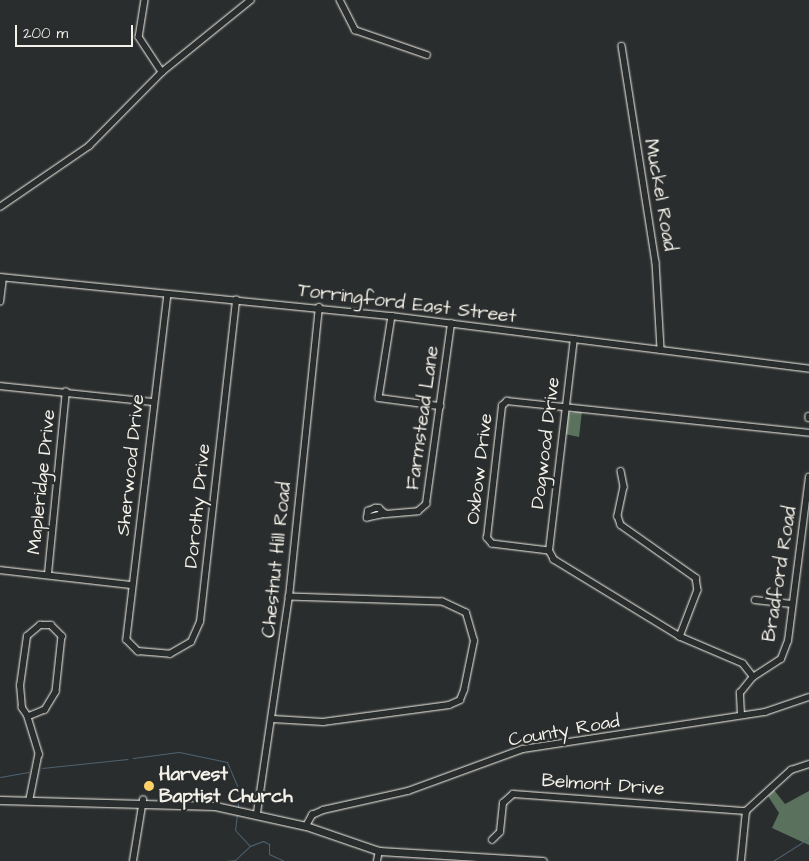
<!DOCTYPE html>
<html>
<head>
<meta charset="utf-8">
<style>
  body { margin:0 }
  #map { position:relative; width:809px; height:861px; overflow:hidden; background:#2a2d2e; font-family:"Architects Daughter",sans-serif }
  div>[style] { position:absolute }
  [style*='--x'] { left:calc(var(--x)*1px); top:calc(var(--y)*1px); width:calc(var(--w)*1px); rotate:calc(var(--a)*1deg) }
  .green>* { inset:0; background:#5a715d }
  .stream>* { height:1px; margin:-0.5px; padding:0 0.5px; transform-origin:0.5px; border-radius:0.5px; background:#4e6371 }
  .roads { filter:drop-shadow(0 0 1px #f4f1e8) drop-shadow(0 0 1px #f4f1e8) }
  .minor>* { height:5.5px; margin:-2.75px; padding:0 2.75px; transform-origin:2.75px; border-radius:2.75px; background:#2a2d2e }
  .major>* { height:7px; margin:-3.5px; padding:0 3.5px; transform-origin:3.5px; border-radius:3.5px; background:#2a2d2e }
  .dots>* { width:14px; height:14px; translate:-50% -50%; box-sizing:border-box; border:2px solid #2a2d2e; border-radius:50% }
  span { translate:-50% -50%; white-space:nowrap; text-align:center; line-height:1.15; -webkit-text-stroke:4.5px #2a2d2e; paint-order:stroke }
  .street-label { font-size:19px; color:#f4f1e8 }
  .poi-label { font-size:19px; color:#f4f1e8; font-weight:700 }
  .left { translate:0 -50%; text-align:left }
  .scale { position:absolute; left:15px; top:25px; width:118px; height:22px; box-sizing:border-box; border:2px solid #f4f1e8; border-top:0; padding-left:6px; font-size:15px; line-height:18px; white-space:nowrap; color:#f4f1e8; -webkit-text-stroke:4px #2a2d2e; paint-order:stroke }
</style>
</head>
<body>
<div id="map">
  <div class="green">
    <div style="clip-path:polygon(582px 411px,579px 437px,565px 434px,568px 413px)"></div>
    <div style="clip-path:polygon(774px 790px,785px 804px,809px 791px,809px 845px,772px 828px,779px 813px,768px 796px)"></div>
  </div>
  <div class="stream">
    <div style="--x:133;--y:758;--w:46;--a:-7.4"></div>
    <div style="--x:179;--y:752;--w:49;--a:11.8"></div>
    <div style="--x:227;--y:762;--w:28;--a:67"></div>
    <div style="--x:238;--y:788;--w:19;--a:90"></div>
    <div style="--x:42;--y:768;--w:86;--a:-6"></div>
    <div style="--x:0;--y:777;--w:29;--a:-10"></div>
    <div style="--x:237;--y:814;--w:16;--a:97"></div>
    <div style="--x:235;--y:830;--w:22;--a:47"></div>
    <div style="--x:225;--y:861;--w:10;--a:-6"></div>
    <div style="--x:235;--y:860;--w:21;--a:-43"></div>
    <div style="--x:250;--y:846;--w:14;--a:-21"></div>
    <div style="--x:263;--y:841;--w:7;--a:27"></div>
    <div style="--x:269;--y:844;--w:10;--a:90"></div>
    <div style="--x:269;--y:854;--w:17;--a:25"></div>
    <div style="--x:773;--y:861;--w:43;--a:-32.6"></div>
  </div>
  <div class="roads">
    <div class="minor">
      <div style="--x:145;--y:0;--w:37;--a:99"></div>
      <div style="--x:139;--y:37;--w:42;--a:56.7"></div>
      <div style="--x:340;--y:0;--w:34;--a:63"></div>
      <div style="--x:355;--y:30;--w:76;--a:19.1"></div>
      <div style="--x:622;--y:46;--w:219;--a:81.1"></div>
      <div style="--x:656;--y:262;--w:88;--a:86.7"></div>
      <div style="--x:0;--y:207;--w:108;--a:-34.4"></div>
      <div style="--x:89;--y:146;--w:104;--a:-45.4"></div>
      <div style="--x:162;--y:72;--w:114;--a:-39"></div>
      <div style="--x:0;--y:277;--w:394;--a:5.7"></div>
      <div style="--x:392;--y:316;--w:420;--a:7.2"></div>
      <div style="--x:168;--y:294;--w:348;--a:96.8"></div>
      <div style="--x:127;--y:640;--w:16;--a:45"></div>
      <div style="--x:138;--y:651;--w:32;--a:5"></div>
      <div style="--x:170;--y:654;--w:24;--a:-30"></div>
      <div style="--x:191;--y:642;--w:22;--a:-66"></div>
      <div style="--x:200;--y:622;--w:324;--a:-83.6"></div>
      <div style="--x:0;--y:302;--w:24;--a:-83"></div>
      <div style="--x:392;--y:316;--w:83;--a:99"></div>
      <div style="--x:379;--y:398;--w:62;--a:7.5"></div>
      <div style="--x:0;--y:386;--w:153;--a:6"></div>
      <div style="--x:809;--y:416;--w:2;--a:90"></div>
      <div style="--x:621;--y:471;--w:16;--a:79"></div>
      <div style="--x:624;--y:487;--w:30;--a:102"></div>
      <div style="--x:618;--y:516;--w:9;--a:72"></div>
      <div style="--x:621;--y:525;--w:92;--a:35.2"></div>
      <div style="--x:696;--y:578;--w:12;--a:81"></div>
      <div style="--x:698;--y:590;--w:50;--a:111"></div>
      <div style="--x:375;--y:508;--w:4;--a:0"></div>
      <div style="--x:379;--y:508;--w:9;--a:41"></div>
      <div style="--x:386;--y:514;--w:19;--a:168"></div>
      <div style="--x:367;--y:518;--w:7;--a:-82"></div>
      <div style="--x:368;--y:511;--w:8;--a:-23"></div>
      <div style="--x:386;--y:514;--w:32;--a:-5"></div>
      <div style="--x:418;--y:511;--w:11;--a:-41"></div>
      <div style="--x:426;--y:504;--w:182;--a:-82.1"></div>
      <div style="--x:549;--y:551;--w:213;--a:-83.3"></div>
      <div style="--x:0;--y:570;--w:133;--a:6.5"></div>
      <div style="--x:48;--y:574;--w:183;--a:-84.4"></div>
      <div style="--x:755;--y:600;--w:37;--a:6"></div>
      <div style="--x:40;--y:625;--w:11;--a:0"></div>
      <div style="--x:51;--y:625;--w:16;--a:45"></div>
      <div style="--x:62;--y:636;--w:56;--a:96.1"></div>
      <div style="--x:56;--y:692;--w:21;--a:121"></div>
      <div style="--x:45;--y:710;--w:18;--a:158"></div>
      <div style="--x:28;--y:717;--w:11;--a:-124"></div>
      <div style="--x:22;--y:708;--w:22;--a:-95"></div>
      <div style="--x:20;--y:686;--w:50;--a:-82"></div>
      <div style="--x:27;--y:636;--w:17;--a:-40"></div>
      <div style="--x:753;--y:677;--w:16;--a:-128"></div>
      <div style="--x:743;--y:664;--w:69;--a:-156.8"></div>
      <div style="--x:680;--y:637;--w:148;--a:-148.6"></div>
      <div style="--x:554;--y:560;--w:10;--a:-119"></div>
      <div style="--x:549;--y:551;--w:57;--a:-173"></div>
      <div style="--x:492;--y:544;--w:8;--a:-130"></div>
      <div style="--x:487;--y:538;--w:133;--a:-83.5"></div>
      <div style="--x:502;--y:406;--w:7;--a:-45"></div>
      <div style="--x:507;--y:401;--w:304;--a:6"></div>
      <div style="--x:741;--y:715;--w:22;--a:-93"></div>
      <div style="--x:740;--y:693;--w:21;--a:-51"></div>
      <div style="--x:753;--y:677;--w:33;--a:-33"></div>
      <div style="--x:781;--y:659;--w:19;--a:-69"></div>
      <div style="--x:788;--y:641;--w:165;--a:-82.7"></div>
      <div style="--x:28;--y:717;--w:39;--a:73"></div>
      <div style="--x:39;--y:754;--w:46;--a:101.3"></div>
      <div style="--x:273;--y:719;--w:50;--a:3.4"></div>
      <div style="--x:323;--y:722;--w:127;--a:-7.7"></div>
      <div style="--x:449;--y:705;--w:12;--a:-24"></div>
      <div style="--x:460;--y:700;--w:11;--a:-68"></div>
      <div style="--x:464;--y:690;--w:50;--a:-78.5"></div>
      <div style="--x:474;--y:641;--w:29;--a:-106"></div>
      <div style="--x:466;--y:613;--w:26;--a:-155"></div>
      <div style="--x:442;--y:602;--w:153;--a:-178.1"></div>
      <div style="--x:746;--y:811;--w:61;--a:-42.3"></div>
      <div style="--x:791;--y:770;--w:19;--a:-18"></div>
      <div style="--x:257;--y:813;--w:218;--a:-81.6"></div>
      <div style="--x:289;--y:597;--w:291;--a:-84.1"></div>
      <div style="--x:306;--y:826;--w:13;--a:-61"></div>
      <div style="--x:312;--y:815;--w:12;--a:-24"></div>
      <div style="--x:323;--y:810;--w:87;--a:-12.6"></div>
      <div style="--x:408;--y:791;--w:122;--a:-20.1"></div>
      <div style="--x:523;--y:749;--w:245;--a:-8.7"></div>
      <div style="--x:765;--y:712;--w:46;--a:-18.8"></div>
      <div style="--x:492;--y:840;--w:11;--a:-45"></div>
      <div style="--x:500;--y:832;--w:29;--a:-84"></div>
      <div style="--x:503;--y:803;--w:13;--a:-42"></div>
      <div style="--x:513;--y:794;--w:234;--a:4.2"></div>
      <div style="--x:133;--y:861;--w:62;--a:-80.7"></div>
      <div style="--x:377;--y:861;--w:10;--a:-79"></div>
      <div style="--x:741;--y:861;--w:50;--a:-84.3"></div>
    </div>
    <div class="major">
      <div style="--x:0;--y:800;--w:215;--a:1.6"></div>
      <div style="--x:215;--y:806;--w:93;--a:12.4"></div>
      <div style="--x:306;--y:826;--w:77;--a:18.9"></div>
      <div style="--x:379;--y:851;--w:164;--a:3.5"></div>
    </div>
  </div>
  <div class="dots">
    <div style="left:149px;top:786px;background:#ffd166"></div>
  </div>
  <div class="street-label">
    <span style="left:660px;top:195px;rotate:80deg">Muckel Road</span>
    <span style="left:407px;top:304px;rotate:7deg">Torringford East Street</span>
    <span style="left:423px;top:418px;rotate:-82deg">Farmstead Lane</span>
    <span style="left:546px;top:443px;rotate:-83deg">Dogwood Drive</span>
    <span style="left:131px;top:465px;rotate:-84deg">Sherwood Drive</span>
    <span style="left:480px;top:469px;rotate:-83deg">Oxbow Drive</span>
    <span style="left:42px;top:482px;rotate:-84deg">Mapleridge Drive</span>
    <span style="left:198px;top:506px;rotate:-84deg">Dorothy Drive</span>
    <span style="left:277px;top:560px;rotate:-84deg">Chestnut Hill Road</span>
    <span style="left:780px;top:574px;rotate:-81deg">Bradford Road</span>
    <span style="left:564px;top:731px;rotate:-10deg">County Road</span>
    <span style="left:603px;top:785px;rotate:4deg">Belmont Drive</span>
  </div>
  <div class="poi-label">
    <span class="left" style="left:159px;top:786px">Harvest<br>Baptist Church</span>
  </div>
  <div class="scale">200 m</div>
</div>
</body>
</html>
